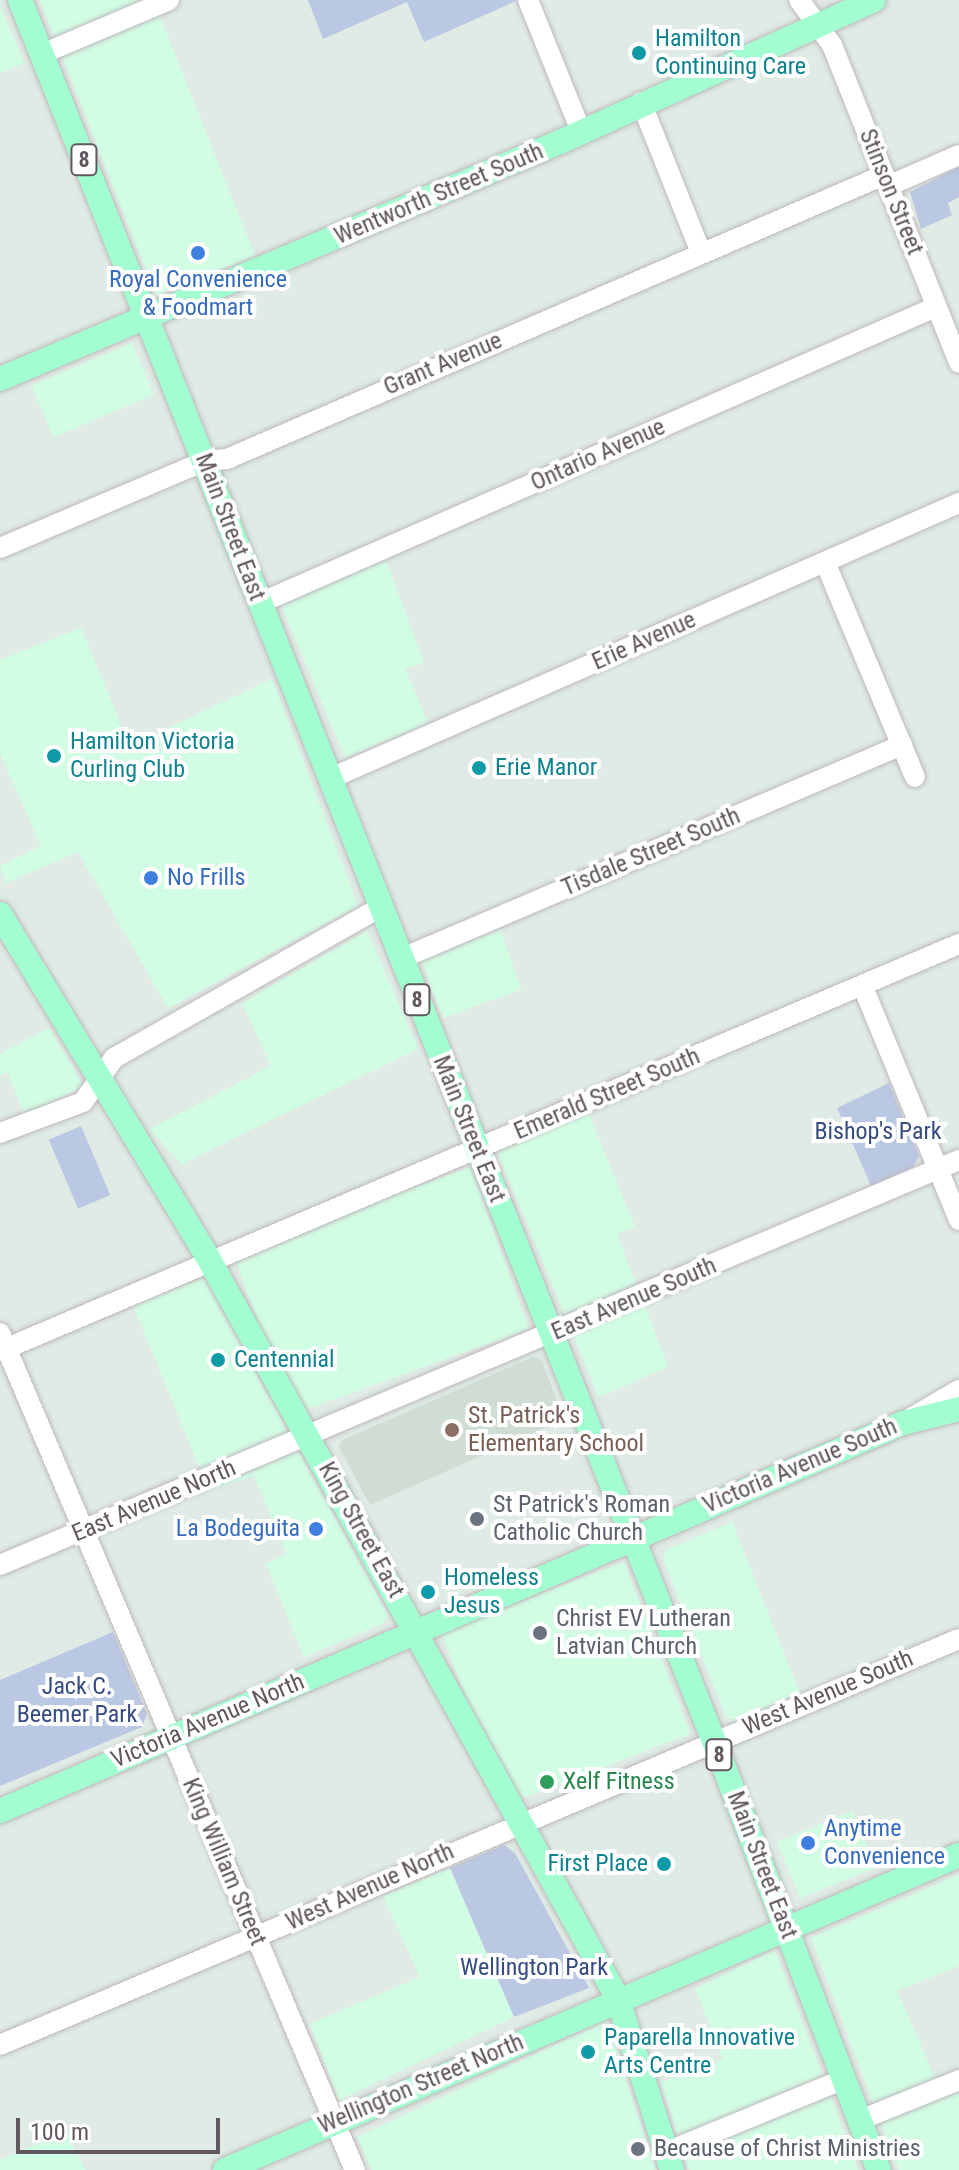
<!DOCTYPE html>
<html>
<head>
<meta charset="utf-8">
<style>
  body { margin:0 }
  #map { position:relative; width:959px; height:2170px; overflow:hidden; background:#dfebe4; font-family:"Roboto Condensed",sans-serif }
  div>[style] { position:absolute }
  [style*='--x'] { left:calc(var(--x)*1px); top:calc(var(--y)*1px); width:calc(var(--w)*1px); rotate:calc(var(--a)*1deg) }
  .commercial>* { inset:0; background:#d2fde5; transform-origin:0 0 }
  .education>* { inset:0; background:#d0ddd5 }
  .green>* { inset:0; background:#bbc8e3; transform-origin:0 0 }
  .roads { filter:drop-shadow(0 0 2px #beb7bc) drop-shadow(0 0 2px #beb7bc) }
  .minor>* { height:20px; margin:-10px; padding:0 10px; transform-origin:10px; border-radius:10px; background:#fff }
  .major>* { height:24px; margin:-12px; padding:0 12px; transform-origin:12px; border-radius:12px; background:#a2fdd0 }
  .dots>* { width:22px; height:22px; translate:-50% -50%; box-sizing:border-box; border:4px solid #fff; border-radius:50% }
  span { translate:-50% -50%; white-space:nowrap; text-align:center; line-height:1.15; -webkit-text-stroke:8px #fff; paint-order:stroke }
  .shield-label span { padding:2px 6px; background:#fff; border:2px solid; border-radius:6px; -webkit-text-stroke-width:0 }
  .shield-label { font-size:22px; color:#60585e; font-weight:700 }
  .culture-label { font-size:24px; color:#0d838f }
  .left { translate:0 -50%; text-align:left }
  .right { translate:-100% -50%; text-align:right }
  .street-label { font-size:24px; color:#60585e }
  .shop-label { font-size:24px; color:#366cbe }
  .park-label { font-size:24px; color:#354b81 }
  .education-label { font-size:24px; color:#785e54 }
  .worship-label { font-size:24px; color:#5b616d }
  .leisure-label { font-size:24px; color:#27864d }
  .scale { position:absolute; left:16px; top:2118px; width:204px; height:36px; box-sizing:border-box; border:4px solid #60585e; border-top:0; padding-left:10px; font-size:24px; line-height:28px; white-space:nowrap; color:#60585e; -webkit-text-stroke:6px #fff; paint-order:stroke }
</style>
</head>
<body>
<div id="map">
  <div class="commercial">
    <div style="clip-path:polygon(40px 0,138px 0,144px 14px,157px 9px,255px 256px,156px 295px)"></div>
    <div style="clip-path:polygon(0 6px,24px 63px,0 73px)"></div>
    <div style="left:132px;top:343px;width:56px;height:109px;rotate:67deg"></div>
    <div style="clip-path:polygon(384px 555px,424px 663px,405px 669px,429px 724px,345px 757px,280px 602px)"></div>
    <div style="clip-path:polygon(81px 628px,130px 746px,272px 679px,358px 906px,168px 1008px,78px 852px,6px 883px,0 866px,41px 846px,0 753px,0 660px)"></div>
    <div style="left:500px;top:930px;width:63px;height:84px;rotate:70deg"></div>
    <div style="clip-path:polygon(367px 931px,418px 1049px,181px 1164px,150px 1129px,271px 1066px,242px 1003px)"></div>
    <div style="clip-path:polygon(49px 1028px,83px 1086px,25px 1116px,8px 1072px,0 1075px,0 1054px)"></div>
    <div style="clip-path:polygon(588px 1112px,635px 1227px,617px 1234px,668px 1367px,599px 1397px,497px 1151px)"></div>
    <div style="left:470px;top:1167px;width:172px;height:252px;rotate:70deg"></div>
    <div style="clip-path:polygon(204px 1278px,388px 1615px,382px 1624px,304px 1657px,266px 1564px,287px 1554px,254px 1476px,209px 1491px,133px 1305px)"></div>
    <div style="clip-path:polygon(732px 1522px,800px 1693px,733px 1722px,726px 1716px,663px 1559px,666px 1550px)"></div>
    <div style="left:624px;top:1562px;width:184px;height:196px;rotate:69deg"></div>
    <div style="left:853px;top:1811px;width:61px;height:82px;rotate:68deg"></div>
    <div style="clip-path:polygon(450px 1868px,514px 2017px,339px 2100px,310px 2024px,420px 1977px,383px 1896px)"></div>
    <div style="clip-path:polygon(959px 1875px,959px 1966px,897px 1991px,942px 2094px,959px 2089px,959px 2170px,899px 2170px,811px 1938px)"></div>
    <div style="clip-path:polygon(775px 1950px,858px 2170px,689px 2170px,661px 2082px,723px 2059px,695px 1989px)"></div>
    <div style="clip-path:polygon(606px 2021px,656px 2170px,372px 2170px,357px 2137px)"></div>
    <div style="clip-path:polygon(67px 2131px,85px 2170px,0 2170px,0 2160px)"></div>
  </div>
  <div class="education">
    <div style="clip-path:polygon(533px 1357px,541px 1359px,564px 1419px,370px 1505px,339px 1447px,342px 1440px)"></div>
  </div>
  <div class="green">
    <div style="clip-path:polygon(308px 0,515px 0,516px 1px,424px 42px,407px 2px,323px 39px)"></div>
    <div style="clip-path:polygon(959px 167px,959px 197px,948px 203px,952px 215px,921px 229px,910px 192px)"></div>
    <div style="clip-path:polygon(889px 1083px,919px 1156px,913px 1167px,871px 1186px,837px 1108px)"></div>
    <div style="left:81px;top:1126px;width:75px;height:35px;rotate:67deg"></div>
    <div style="clip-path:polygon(113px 1632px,147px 1714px,142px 1727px,0 1786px,0 1680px)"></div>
    <div style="clip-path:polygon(504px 1845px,515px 1853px,589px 1988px,514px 2017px,450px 1868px)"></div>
  </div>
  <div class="roads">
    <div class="minor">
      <div style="--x:528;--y:0;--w:139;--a:68"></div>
      <div style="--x:799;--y:0;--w:56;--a:53.7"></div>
      <div style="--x:832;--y:45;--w:342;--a:68.2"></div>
      <div style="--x:42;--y:54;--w:138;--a:-23"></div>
      <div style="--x:641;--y:102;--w:162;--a:68.3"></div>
      <div style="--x:888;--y:186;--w:77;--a:-23.6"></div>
      <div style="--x:0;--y:548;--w:223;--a:-23"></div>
      <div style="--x:205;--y:461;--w:22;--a:-5"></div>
      <div style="--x:227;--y:459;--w:716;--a:-23.38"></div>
      <div style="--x:825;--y:562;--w:233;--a:67.3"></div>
      <div style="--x:260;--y:603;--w:738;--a:-23.65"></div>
      <div style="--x:329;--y:779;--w:688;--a:-23.66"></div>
      <div style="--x:400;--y:959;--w:546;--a:-23.09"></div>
      <div style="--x:863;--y:987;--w:252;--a:67.6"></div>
      <div style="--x:0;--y:1133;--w:89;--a:-20.5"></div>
      <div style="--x:83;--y:1102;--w:54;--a:-54.8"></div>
      <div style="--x:114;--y:1058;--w:305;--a:-29.5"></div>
      <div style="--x:0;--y:1333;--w:909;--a:67.02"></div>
      <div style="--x:0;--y:1351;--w:1042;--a:-23"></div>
      <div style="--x:911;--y:1418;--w:56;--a:-30.3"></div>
      <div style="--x:0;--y:1565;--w:1041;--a:-22.9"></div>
      <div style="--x:0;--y:2045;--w:1041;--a:-22.95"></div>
      <div style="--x:860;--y:2120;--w:107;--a:-22"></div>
      <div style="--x:666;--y:2152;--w:192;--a:-22.3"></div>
    </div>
    <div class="major">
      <div style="--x:20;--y:0;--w:1874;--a:68.27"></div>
      <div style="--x:714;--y:1741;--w:460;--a:69"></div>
      <div style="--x:0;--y:379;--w:610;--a:-22.95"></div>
      <div style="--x:562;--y:141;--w:342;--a:-24.3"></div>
      <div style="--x:0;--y:914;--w:398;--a:58.8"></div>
      <div style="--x:206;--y:1254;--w:851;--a:61.06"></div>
      <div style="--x:618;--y:1999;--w:179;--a:72.5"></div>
      <div style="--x:0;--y:1811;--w:983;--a:-23.25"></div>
      <div style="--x:903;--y:1423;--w:58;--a:-14"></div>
      <div style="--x:225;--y:2170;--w:799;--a:-23.23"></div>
    </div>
  </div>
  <div class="dots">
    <div style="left:639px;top:53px;background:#0f9aa8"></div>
    <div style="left:198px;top:253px;background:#3f7fe0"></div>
    <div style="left:54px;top:756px;background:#0f9aa8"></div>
    <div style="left:479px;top:768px;background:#0f9aa8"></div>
    <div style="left:151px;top:878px;background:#3f7fe0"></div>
    <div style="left:218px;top:1360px;background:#0f9aa8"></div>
    <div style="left:452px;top:1430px;background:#8d6e63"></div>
    <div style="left:477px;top:1519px;background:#6b7280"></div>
    <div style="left:316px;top:1529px;background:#3f7fe0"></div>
    <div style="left:428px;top:1592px;background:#0f9aa8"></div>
    <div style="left:540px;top:1633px;background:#6b7280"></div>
    <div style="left:547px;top:1782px;background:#2e9e5b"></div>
    <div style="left:808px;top:1843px;background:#3f7fe0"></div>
    <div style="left:664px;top:1864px;background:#0f9aa8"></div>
    <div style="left:588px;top:2052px;background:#0f9aa8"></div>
    <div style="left:638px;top:2149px;background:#6b7280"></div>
  </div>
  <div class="shield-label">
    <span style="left:84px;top:160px">8</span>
    <span style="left:417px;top:1000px">8</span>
    <span style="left:719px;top:1755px">8</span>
  </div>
  <div class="culture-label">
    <span class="left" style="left:655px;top:53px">Hamilton<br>Continuing Care</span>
    <span class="left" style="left:70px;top:756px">Hamilton Victoria<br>Curling Club</span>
    <span class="left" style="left:495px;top:768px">Erie Manor</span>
    <span class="left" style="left:234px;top:1360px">Centennial</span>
    <span class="left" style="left:444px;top:1592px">Homeless<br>Jesus</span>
    <span class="right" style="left:648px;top:1864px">First Place</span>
    <span class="left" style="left:604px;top:2052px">Paparella Innovative<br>Arts Centre</span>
  </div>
  <div class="street-label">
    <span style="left:891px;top:192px;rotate:68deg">Stinson Street</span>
    <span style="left:439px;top:194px;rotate:-23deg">Wentworth Street South</span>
    <span style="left:443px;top:364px;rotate:-23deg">Grant Avenue</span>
    <span style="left:598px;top:455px;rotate:-24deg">Ontario Avenue</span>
    <span style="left:230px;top:527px;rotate:69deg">Main Street East</span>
    <span style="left:644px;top:641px;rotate:-24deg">Erie Avenue</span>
    <span style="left:651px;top:852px;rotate:-23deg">Tisdale Street South</span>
    <span style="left:607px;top:1094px;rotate:-23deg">Emerald Street South</span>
    <span style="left:469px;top:1129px;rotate:68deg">Main Street East</span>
    <span style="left:634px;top:1299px;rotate:-23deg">East Avenue South</span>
    <span style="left:800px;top:1466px;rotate:-23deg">Victoria Avenue South</span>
    <span style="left:154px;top:1501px;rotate:-23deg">East Avenue North</span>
    <span style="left:361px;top:1530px;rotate:61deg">King Street East</span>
    <span style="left:828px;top:1693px;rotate:-23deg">West Avenue South</span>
    <span style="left:208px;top:1721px;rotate:-23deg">Victoria Avenue North</span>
    <span style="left:224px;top:1862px;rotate:67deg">King William Street</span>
    <span style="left:762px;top:1865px;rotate:69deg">Main Street East</span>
    <span style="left:370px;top:1887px;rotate:-24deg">West Avenue North</span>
    <span style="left:421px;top:2084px;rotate:-23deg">Wellington Street North</span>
  </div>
  <div class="shop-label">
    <span style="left:198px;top:294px">Royal Convenience<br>&amp; Foodmart</span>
    <span class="left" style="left:167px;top:878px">No Frills</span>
    <span class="right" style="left:300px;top:1529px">La Bodeguita</span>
    <span class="left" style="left:824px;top:1843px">Anytime<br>Convenience</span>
  </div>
  <div class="park-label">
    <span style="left:878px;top:1132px">Bishop's Park</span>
    <span style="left:77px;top:1701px">Jack C.<br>Beemer Park</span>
    <span style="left:534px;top:1968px">Wellington Park</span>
  </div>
  <div class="education-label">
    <span class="left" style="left:468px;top:1430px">St. Patrick's<br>Elementary School</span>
  </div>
  <div class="worship-label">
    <span class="left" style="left:493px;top:1519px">St Patrick's Roman<br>Catholic Church</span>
    <span class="left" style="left:556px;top:1633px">Christ EV Lutheran<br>Latvian Church</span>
    <span class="left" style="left:654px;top:2149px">Because of Christ Ministries</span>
  </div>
  <div class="leisure-label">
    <span class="left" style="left:563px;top:1782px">Xelf Fitness</span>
  </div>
  <div class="scale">100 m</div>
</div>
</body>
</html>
